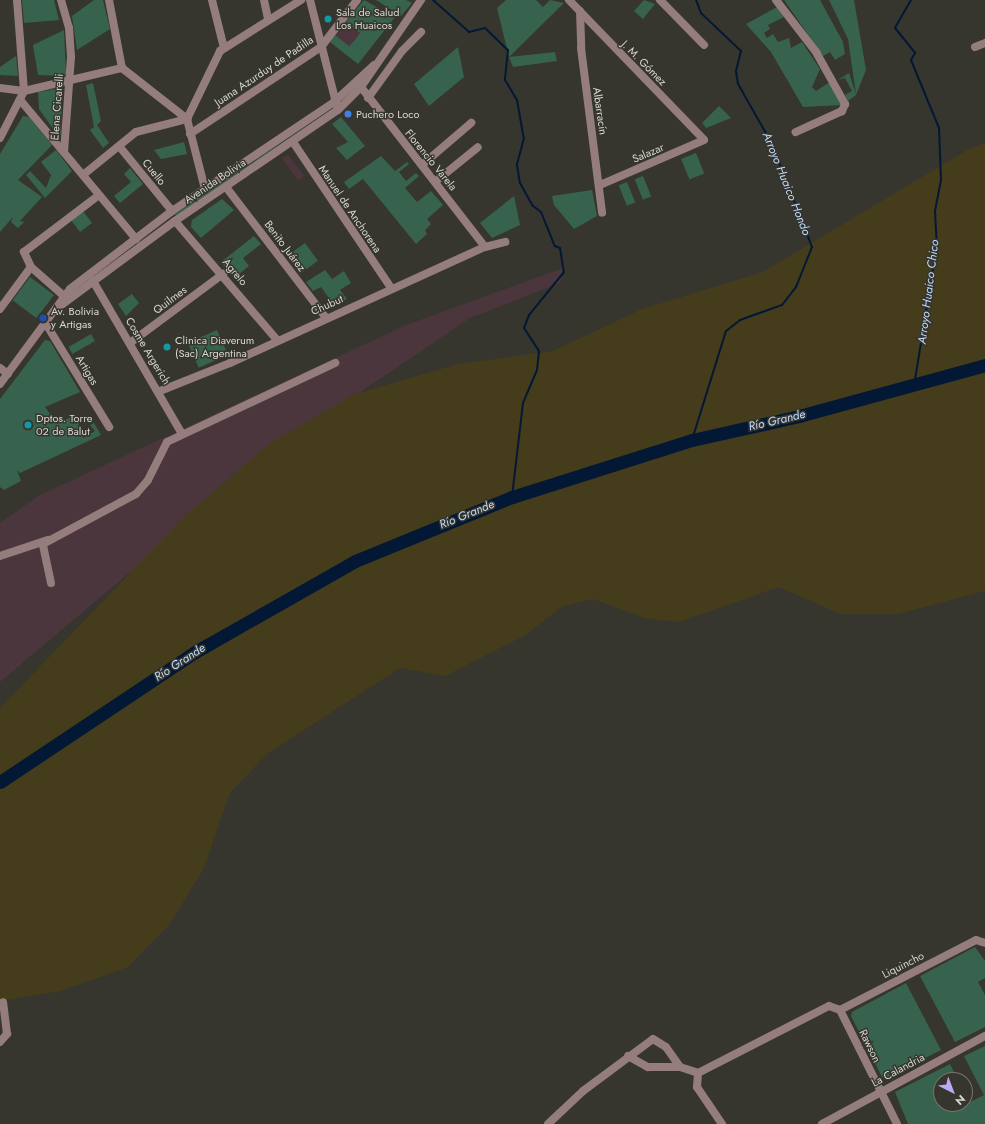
<!DOCTYPE html>
<html>
<head>
<meta charset="utf-8">
<style>
  body { margin:0 }
  #map { position:relative; width:985px; height:1124px; overflow:hidden; background:#36352e; font-family:Jost,sans-serif }
  div>[style] { position:absolute }
  [style*='--x'] { left:calc(var(--x)*1px); top:calc(var(--y)*1px); width:calc(var(--w)*1px); rotate:calc(var(--a)*1deg) }
  .industrial>* { inset:0; background:#4a363c; transform-origin:0 0 }
  .green>* { inset:0; background:#37634e; transform-origin:0 0 }
  .sand>* { inset:0; background:#453c1c }
  .stream>* { height:2px; margin:-1px; padding:0 1px; transform-origin:1px; border-radius:1px; background:#031834 }
  .river>* { height:13px; margin:-6.5px; padding:0 6.5px; transform-origin:6.5px; border-radius:6.5px; background:#031834 }
  .minor>* { height:8px; margin:-4px; padding:0 4px; transform-origin:4px; border-radius:4px; background:#947d7c }
  .tertiary>* { height:8px; margin:-4px; padding:0 4px; transform-origin:4px; border-radius:4px; background:#947d7c }
  .dots>* { width:11px; height:11px; translate:-50% -50%; box-sizing:border-box; border:2px solid #36352e; border-radius:50% }
  span { translate:-50% -50%; white-space:nowrap; text-align:center; line-height:1.15; -webkit-text-stroke:3px #36352e; paint-order:stroke }
  .poi-label { font-size:11px; color:#d7d6d2 }
  .left { translate:0 -50%; text-align:left }
  .street-label { font-size:11px; color:#d7d6d2 }
  .water-label { font-size:12px; color:#c1dbfd; font-style:italic }
  .north { position:absolute; left:933px; top:1072px; width:40px; height:40px; box-sizing:border-box; background:#36352e; border:1px solid #767570; border-radius:50%; rotate:138deg; font-size:11px; font-weight:700; line-height:16px; text-align:center; color:#d7d6d2 }
  .north::after { content:''; display:block; margin:auto; width:14px; height:18px; background:#bda9f5; clip-path:polygon(50% 0,100% 100%,50% 72%,0 100%) }
</style>
</head>
<body>
<div id="map">
  <div class="industrial">
    <div style="left:346px;top:22px;width:18px;height:17px;rotate:38deg"></div>
    <div style="clip-path:polygon(288px 155px,305px 176px,298px 181px,282px 158px)"></div>
    <div style="clip-path:polygon(563px 268px,560px 283px,470px 318px,276px 449px,0 682px,0 523px,38px 496px,406px 325px)"></div>
  </div>
  <div class="green">
    <div style="clip-path:polygon(22px 0,54px 0,59px 20px,24px 23px)"></div>
    <div style="clip-path:polygon(94px 0,103px 0,110px 29px,77px 50px,72px 16px)"></div>
    <div style="clip-path:polygon(364px 0,395px 17px,358px 64px,330px 42px,335px 35px,349px 46px,355px 40px,360px 33px,346px 22px)"></div>
    <div style="clip-path:polygon(376px 0,406px 0,412px 3px,401px 16px)"></div>
    <div style="clip-path:polygon(506px 0,536px 0,543px 7px,550px 0,564px 3px,509px 57px,497px 8px)"></div>
    <div style="clip-path:polygon(644px 0,655px 4px,643px 19px,634px 11px)"></div>
    <div style="clip-path:polygon(784px 0,820px 0,843px 42px,845px 54px,835px 60px,830px 52px,823px 56px)"></div>
    <div style="clip-path:polygon(829px 0,854px 0,866px 70px,856px 95px,848px 101px,845px 95px,852px 91px,845px 78px,838px 80px,849px 73px,856px 94px,848px 39px)"></div>
    <div style="clip-path:polygon(777px 7px,784px 17px,768px 25px,770px 29px,764px 33px,767px 38px,773px 34px,778px 42px,789px 38px,791px 48px,802px 42px,820px 69px,812px 87px,816px 91px,830px 82px,844px 105px,803px 107px,771px 52px,746px 24px)"></div>
    <div style="clip-path:polygon(64px 30px,66px 73px,64px 76px,38px 75px,33px 45px)"></div>
    <div style="clip-path:polygon(458px 47px,464px 77px,429px 106px,414px 84px)"></div>
    <div style="clip-path:polygon(555px 52px,557px 61px,513px 67px,509px 57px)"></div>
    <div style="clip-path:polygon(16px 56px,18px 76px,0 75px,0 67px)"></div>
    <div style="clip-path:polygon(93px 83px,101px 121px,97px 125px,109px 143px,103px 148px,90px 130px,94px 127px,86px 85px)"></div>
    <div style="clip-path:polygon(62px 88px,61px 135px,58px 136px,39px 109px,38px 92px)"></div>
    <div style="clip-path:polygon(719px 106px,731px 118px,706px 128px,702px 123px)"></div>
    <div style="clip-path:polygon(331px 110px,332px 110px,176px 216px,175px 214px)"></div>
    <div style="clip-path:polygon(23px 116px,29px 117px,52px 145px,18px 180px,42px 197px,20px 221px,24px 222px,18px 228px,11px 222px,13px 217px,0 232px,0 154px)"></div>
    <div style="clip-path:polygon(341px 117px,365px 146px,347px 160px,336px 148px,348px 142px,332px 124px)"></div>
    <div style="clip-path:polygon(184px 142px,187px 154px,161px 159px,154px 150px)"></div>
    <div style="clip-path:polygon(56px 150px,72px 171px,45px 198px,26px 175px,30px 171px,46px 188px,51px 175px,41px 162px)"></div>
    <div style="left:696px;top:153px;width:22px;height:16px;rotate:68deg"></div>
    <div style="clip-path:polygon(381px 156px,395px 171px,407px 162px,409px 164px,399px 172px,406px 181px,416px 173px,419px 176px,405px 188px,417px 202px,431px 191px,443px 205px,427px 219px,431px 224px,425px 230px,427px 234px,416px 244px,363px 179px,349px 189px,344px 182px)"></div>
    <div style="clip-path:polygon(130px 168px,143px 184px,120px 203px,114px 196px,131px 182px,124px 174px)"></div>
    <div style="left:643px;top:176px;width:22px;height:9px;rotate:68deg"></div>
    <div style="left:627px;top:182px;width:22px;height:9px;rotate:68deg"></div>
    <div style="clip-path:polygon(592px 190px,597px 216px,574px 229px,554px 205px,552px 196px)"></div>
    <div style="clip-path:polygon(514px 196px,520px 225px,492px 238px,480px 223px)"></div>
    <div style="clip-path:polygon(222px 199px,234px 210px,201px 238px,191px 227px,192px 220px)"></div>
    <div style="left:83px;top:211px;width:15px;height:15px;rotate:53deg"></div>
    <div style="clip-path:polygon(254px 236px,261px 244px,243px 258px,249px 266px,234px 278px,221px 262px)"></div>
    <div style="left:305px;top:243px;width:22px;height:22px;rotate:54deg"></div>
    <div style="clip-path:polygon(325px 270px,332px 279px,344px 271px,351px 283px,340px 290px,347px 299px,334px 305px,321px 287px,313px 291px,306px 282px)"></div>
    <div style="left:30px;top:277px;width:30px;height:29px;rotate:37deg"></div>
    <div style="clip-path:polygon(132px 294px,139px 303px,126px 316px,118px 304px)"></div>
    <div style="left:217px;top:330px;width:27px;height:32px;rotate:66deg"></div>
    <div style="left:91px;top:334px;width:8px;height:26px;rotate:60deg"></div>
    <div style="clip-path:polygon(45px 340px,50px 341px,80px 392px,45px 407px,57px 424px,71px 417px,75px 424px,78px 422px,83px 438px,95px 431px,90px 425px,94px 423px,101px 435px,20px 473px,17px 470px,21px 481px,4px 490px,0 487px,0 399px)"></div>
    <div style="clip-path:polygon(975px 947px,985px 961px,985px 978px,978px 982px,985px 995px,985px 1027px,955px 1042px,920px 976px)"></div>
    <div style="clip-path:polygon(906px 983px,941px 1050px,886px 1078px,882px 1077px,851px 1016px,852px 1012px)"></div>
    <div style="clip-path:polygon(985px 1046px,985px 1124px,908px 1124px,895px 1092px,950px 1064px,958px 1080px,941px 1080px,941px 1104px,965px 1104px,965px 1093px,970px 1102px,984px 1095px,964px 1056px)"></div>
  </div>
  <div class="sand">
    <div style="clip-path:polygon(985px 143px,985px 591px,898px 614px,840px 614px,779px 587px,679px 622px,645px 618px,593px 599px,563px 606px,524px 636px,445px 676px,400px 668px,267px 754px,230px 793px,203px 870px,169px 925px,128px 967px,61px 991px,0 1001px,0 708px,184px 517px,269px 444px,355px 394px,458px 364px,553px 351px,642px 309px,763px 272px,967px 150px)"></div>
  </div>
  <div class="stream">
    <div style="--x:433;--y:0;--w:48;--a:41.6"></div>
    <div style="--x:469;--y:32;--w:16;--a:-14"></div>
    <div style="--x:485;--y:28;--w:32;--a:44"></div>
    <div style="--x:508;--y:50;--w:30;--a:96"></div>
    <div style="--x:505;--y:80;--w:23;--a:59"></div>
    <div style="--x:517;--y:100;--w:39;--a:80"></div>
    <div style="--x:524;--y:138;--w:28;--a:105"></div>
    <div style="--x:517;--y:165;--w:18;--a:81"></div>
    <div style="--x:520;--y:183;--w:26;--a:61"></div>
    <div style="--x:533;--y:206;--w:10;--a:37"></div>
    <div style="--x:541;--y:212;--w:37;--a:68"></div>
    <div style="--x:555;--y:246;--w:5;--a:22"></div>
    <div style="--x:560;--y:248;--w:24;--a:81"></div>
    <div style="--x:564;--y:272;--w:55;--a:129.1"></div>
    <div style="--x:529;--y:315;--w:14;--a:111"></div>
    <div style="--x:524;--y:328;--w:27;--a:57"></div>
    <div style="--x:539;--y:351;--w:19;--a:96"></div>
    <div style="--x:537;--y:370;--w:36;--a:113"></div>
    <div style="--x:523;--y:403;--w:95;--a:96.7"></div>
    <div style="--x:911;--y:0;--w:32;--a:120"></div>
    <div style="--x:895;--y:28;--w:32;--a:51"></div>
    <div style="--x:915;--y:53;--w:8;--a:120"></div>
    <div style="--x:911;--y:60;--w:74;--a:67.6"></div>
    <div style="--x:939;--y:128;--w:52;--a:87.8"></div>
    <div style="--x:941;--y:180;--w:32;--a:101"></div>
    <div style="--x:935;--y:211;--w:33;--a:87"></div>
    <div style="--x:937;--y:244;--w:144;--a:99.2"></div>
    <div style="--x:692;--y:440;--w:114;--a:-72.7"></div>
    <div style="--x:726;--y:331;--w:18;--a:-38"></div>
    <div style="--x:740;--y:320;--w:45;--a:-19.7"></div>
    <div style="--x:782;--y:305;--w:23;--a:-52"></div>
    <div style="--x:796;--y:287;--w:43;--a:-68.2"></div>
    <div style="--x:812;--y:247;--w:113;--a:-111.3"></div>
    <div style="--x:771;--y:142;--w:67;--a:-119.6"></div>
    <div style="--x:738;--y:84;--w:13;--a:-99"></div>
    <div style="--x:736;--y:71;--w:21;--a:-76"></div>
    <div style="--x:741;--y:51;--w:55;--a:-136.5"></div>
    <div style="--x:701;--y:13;--w:14;--a:-111"></div>
  </div>
  <div class="river">
    <div style="--x:0;--y:782;--w:234;--a:-33.7"></div>
    <div style="--x:195;--y:652;--w:184;--a:-29.6"></div>
    <div style="--x:355;--y:561;--w:170;--a:-22.2"></div>
    <div style="--x:512;--y:497;--w:189;--a:-17.6"></div>
    <div style="--x:692;--y:440;--w:110;--a:-12.6"></div>
    <div style="--x:799;--y:416;--w:193;--a:-15.3"></div>
  </div>
  <div class="minor">
    <div style="--x:61;--y:0;--w:29;--a:74"></div>
    <div style="--x:69;--y:28;--w:29;--a:86"></div>
    <div style="--x:71;--y:57;--w:95;--a:94.2"></div>
    <div style="--x:109;--y:0;--w:69;--a:79.2"></div>
    <div style="--x:122;--y:68;--w:83;--a:38.1"></div>
    <div style="--x:187;--y:119;--w:72;--a:75.6"></div>
    <div style="--x:212;--y:0;--w:49;--a:76"></div>
    <div style="--x:264;--y:0;--w:19;--a:78"></div>
    <div style="--x:310;--y:0;--w:110;--a:75.8"></div>
    <div style="--x:569;--y:0;--w:194;--a:46"></div>
    <div style="--x:704;--y:140;--w:113;--a:156.6"></div>
    <div style="--x:660;--y:0;--w:63;--a:45.6"></div>
    <div style="--x:776;--y:0;--w:66;--a:52.4"></div>
    <div style="--x:816;--y:52;--w:60;--a:60.9"></div>
    <div style="--x:845;--y:104;--w:8;--a:113"></div>
    <div style="--x:842;--y:111;--w:51;--a:155.5"></div>
    <div style="--x:580;--y:11;--w:37;--a:88"></div>
    <div style="--x:581;--y:48;--w:166;--a:82.7"></div>
    <div style="--x:975;--y:47;--w:11;--a:-22"></div>
    <div style="--x:361;--y:87;--w:202;--a:52.2"></div>
    <div style="--x:0;--y:88;--w:24;--a:7"></div>
    <div style="--x:24;--y:91;--w:101;--a:-13.2"></div>
    <div style="--x:368;--y:98;--w:58;--a:-54.1"></div>
    <div style="--x:402;--y:51;--w:27;--a:-45"></div>
    <div style="--x:21;--y:101;--w:180;--a:50.2"></div>
    <div style="--x:190;--y:134;--w:157;--a:-33.6"></div>
    <div style="--x:321;--y:47;--w:59;--a:-52.5"></div>
    <div style="--x:0;--y:138;--w:53;--a:-62.9"></div>
    <div style="--x:24;--y:91;--w:91;--a:-94.4"></div>
    <div style="--x:293;--y:142;--w:176;--a:56.1"></div>
    <div style="--x:119;--y:146;--w:84;--a:50.8"></div>
    <div style="--x:422;--y:165;--w:65;--a:-40.6"></div>
    <div style="--x:83;--y:175;--w:68;--a:-39.1"></div>
    <div style="--x:136;--y:132;--w:53;--a:-14.3"></div>
    <div style="--x:187;--y:119;--w:76;--a:-64.1"></div>
    <div style="--x:220;--y:51;--w:96;--a:-32.2"></div>
    <div style="--x:435;--y:182;--w:55;--a:-39.1"></div>
    <div style="--x:226;--y:187;--w:165;--a:52.6"></div>
    <div style="--x:175;--y:221;--w:155;--a:49.4"></div>
    <div style="--x:93;--y:281;--w:177;--a:59.8"></div>
    <div style="--x:64;--y:296;--w:44;--a:-138.7"></div>
    <div style="--x:31;--y:267;--w:17;--a:-115"></div>
    <div style="--x:24;--y:252;--w:94;--a:-37.2"></div>
    <div style="--x:0;--y:309;--w:52;--a:-53.6"></div>
    <div style="--x:46;--y:324;--w:121;--a:58.5"></div>
    <div style="--x:130;--y:343;--w:116;--a:-36.6"></div>
    <div style="--x:0;--y:368;--w:10;--a:37"></div>
    <div style="--x:160;--y:391;--w:75;--a:-21.8"></div>
    <div style="--x:230;--y:363;--w:280;--a:-24.5"></div>
    <div style="--x:485;--y:247;--w:21;--a:-14"></div>
    <div style="--x:0;--y:556;--w:51;--a:-18.4"></div>
    <div style="--x:51;--y:583;--w:40;--a:-102"></div>
    <div style="--x:43;--y:544;--w:106;--a:-28.3"></div>
    <div style="--x:136;--y:494;--w:18;--a:-49"></div>
    <div style="--x:148;--y:480;--w:42;--a:-63.4"></div>
    <div style="--x:167;--y:442;--w:186;--a:-25.2"></div>
    <div style="--x:840;--y:1010;--w:153;--a:-27.2"></div>
    <div style="--x:976;--y:940;--w:9;--a:18"></div>
    <div style="--x:0;--y:1042;--w:11;--a:-49"></div>
    <div style="--x:7;--y:1034;--w:32;--a:-97"></div>
    <div style="--x:628;--y:1056;--w:23;--a:29"></div>
    <div style="--x:648;--y:1067;--w:32;--a:0"></div>
    <div style="--x:698;--y:1073;--w:147;--a:-27.1"></div>
    <div style="--x:829;--y:1006;--w:12;--a:20"></div>
    <div style="--x:840;--y:1010;--w:127;--a:63.4"></div>
    <div style="--x:698;--y:1073;--w:14;--a:94"></div>
    <div style="--x:697;--y:1087;--w:45;--a:56"></div>
    <div style="--x:548;--y:1124;--w:48;--a:-43.3"></div>
    <div style="--x:583;--y:1091;--w:87;--a:-36.6"></div>
    <div style="--x:653;--y:1039;--w:15;--a:32"></div>
    <div style="--x:666;--y:1047;--w:24;--a:55"></div>
    <div style="--x:680;--y:1067;--w:19;--a:18"></div>
    <div style="--x:822;--y:1124;--w:185;--a:-28.4"></div>
  </div>
  <div class="tertiary">
    <div style="--x:60;--y:306;--w:143;--a:-36.5"></div>
    <div style="--x:175;--y:221;--w:197;--a:-34.3"></div>
    <div style="--x:338;--y:110;--w:33;--a:-45"></div>
    <div style="--x:361;--y:87;--w:106;--a:-55.4"></div>
    <div style="--x:0;--y:384;--w:118;--a:-53.6"></div>
    <div style="--x:70;--y:289;--w:128;--a:-37.4"></div>
    <div style="--x:172;--y:211;--w:195;--a:-33.9"></div>
    <div style="--x:334;--y:102;--w:54;--a:-42.8"></div>
  </div>
  <div class="dots">
    <div style="left:328px;top:19px;background:#0f9aa8"></div>
    <div style="left:348px;top:114px;background:#3f7fe0"></div>
    <div style="left:43px;top:318px;background:#1a4fb4"></div>
    <div style="left:167px;top:347px;background:#0f9aa8"></div>
    <div style="left:28px;top:425px;background:#0f9aa8"></div>
  </div>
  <div class="poi-label">
    <span class="left" style="left:336px;top:19px">Sala de Salud<br>Los Huaicos</span>
    <span class="left" style="left:356px;top:114px">Puchero Loco</span>
    <span class="left" style="left:51px;top:318px">Av. Bolivia<br>y Artigas</span>
    <span class="left" style="left:175px;top:347px">Clinica Diaverum<br>(Sac) Argentina</span>
    <span class="left" style="left:36px;top:425px">Dptos. Torre<br>02 de Balut</span>
  </div>
  <div class="street-label">
    <span style="left:644px;top:63px;rotate:45deg">J. M. Gómez</span>
    <span style="left:264px;top:71px;rotate:-34deg">Juana Azurduy de Padilla</span>
    <span style="left:57px;top:107px;rotate:-86deg">Elena Cicarelli</span>
    <span style="left:600px;top:111px;rotate:82deg">Albarracín</span>
    <span style="left:648px;top:153px;rotate:-23deg">Salazar</span>
    <span style="left:431px;top:160px;rotate:51deg">Florencio Varela</span>
    <span style="left:154px;top:172px;rotate:51deg">Cuello</span>
    <span style="left:215px;top:181px;rotate:-34deg">Avenida Bolivia</span>
    <span style="left:350px;top:209px;rotate:56deg">Manuel de Anchorena</span>
    <span style="left:285px;top:246px;rotate:53deg">Benito Juárez</span>
    <span style="left:235px;top:272px;rotate:50deg">Agrelo</span>
    <span style="left:170px;top:300px;rotate:-37deg">Quilmes</span>
    <span style="left:327px;top:305px;rotate:-24deg">Chubut</span>
    <span style="left:148px;top:351px;rotate:59deg">Cosme Argerich</span>
    <span style="left:87px;top:370px;rotate:59deg">Artigas</span>
    <span style="left:903px;top:965px;rotate:-27deg">Liquincho</span>
    <span style="left:870px;top:1046px;rotate:64deg">Rawson</span>
    <span style="left:898px;top:1070px;rotate:-28deg">La Calandria</span>
  </div>
  <div class="water-label">
    <span style="left:786px;top:184px;rotate:68deg">Arroyo Huaico Hondo</span>
    <span style="left:929px;top:292px;rotate:-83deg">Arroyo Huaico Chico</span>
    <span style="left:777px;top:421px;rotate:-13deg">Río Grande</span>
    <span style="left:467px;top:515px;rotate:-22deg">Río Grande</span>
    <span style="left:180px;top:663px;rotate:-33deg">Río Grande</span>
  </div>
  <div class="north">N</div>
</div>
</body>
</html>
